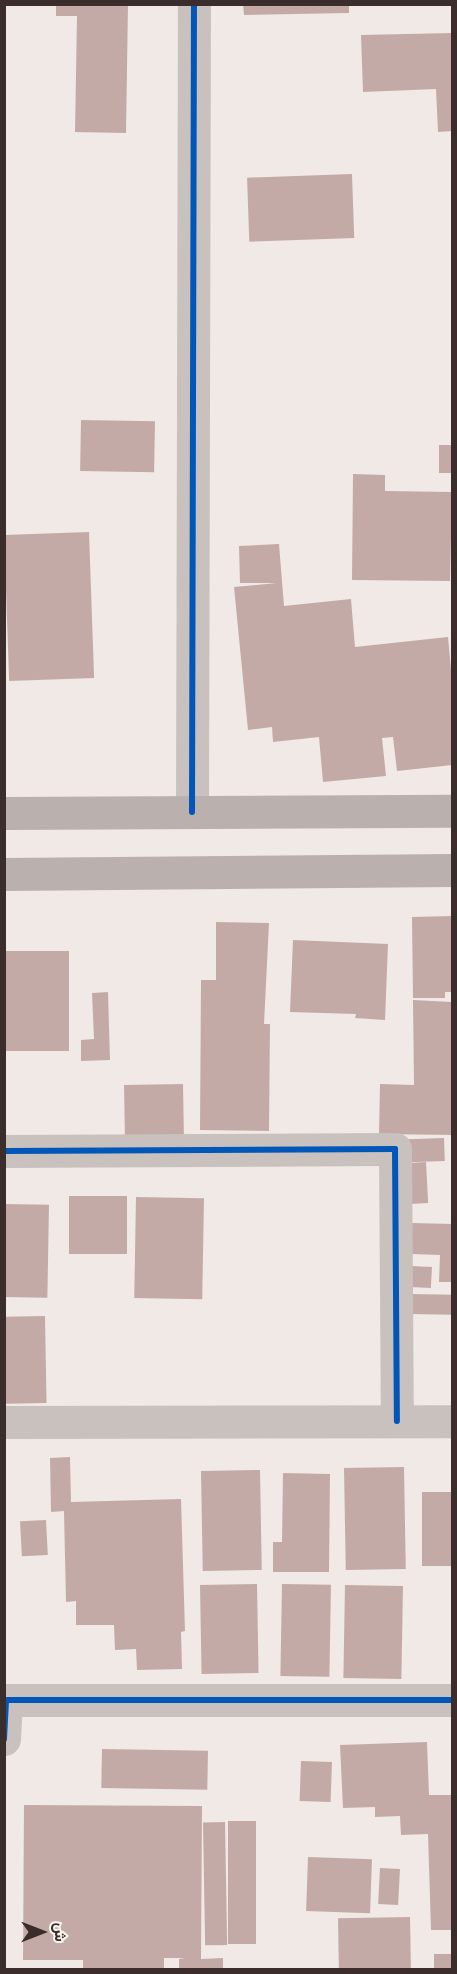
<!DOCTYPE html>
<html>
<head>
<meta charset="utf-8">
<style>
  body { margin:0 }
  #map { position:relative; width:457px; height:1974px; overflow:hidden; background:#f0e9e5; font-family:"Fira Sans",Vazirmatn,sans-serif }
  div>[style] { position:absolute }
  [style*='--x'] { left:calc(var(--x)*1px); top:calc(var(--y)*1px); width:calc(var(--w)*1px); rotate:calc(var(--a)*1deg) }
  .building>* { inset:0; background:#c3aaa7; transform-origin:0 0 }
  .street>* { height:33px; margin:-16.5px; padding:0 16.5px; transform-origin:16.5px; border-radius:16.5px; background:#c9c1be }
  .secondary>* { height:33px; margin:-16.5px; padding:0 16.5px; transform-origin:16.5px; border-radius:16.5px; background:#bab1ae }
  .cycleway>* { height:6px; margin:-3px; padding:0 3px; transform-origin:3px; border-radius:3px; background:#0057b8 }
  span { translate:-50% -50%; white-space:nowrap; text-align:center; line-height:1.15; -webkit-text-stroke:4.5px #fbf3ee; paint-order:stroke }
  .frame { position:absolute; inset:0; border:6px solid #3b2d2b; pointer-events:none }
  .north { position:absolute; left:12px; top:1902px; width:60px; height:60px; -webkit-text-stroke:4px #fbf3ee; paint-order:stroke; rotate:90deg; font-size:16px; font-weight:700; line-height:24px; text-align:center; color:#3b2d2b }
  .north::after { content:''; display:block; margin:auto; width:21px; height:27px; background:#3b2d2b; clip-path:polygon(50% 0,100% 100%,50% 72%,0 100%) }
</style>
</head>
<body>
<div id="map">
  <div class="building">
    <div style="clip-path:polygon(56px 4px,128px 4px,126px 133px,75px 132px,77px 16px,56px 16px)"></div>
    <div style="clip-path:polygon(243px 4px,349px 4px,349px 13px,244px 15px)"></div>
    <div style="clip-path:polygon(452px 33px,452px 131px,438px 132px,436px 89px,363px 92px,361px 35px)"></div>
    <div style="left:352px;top:174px;width:64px;height:105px;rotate:88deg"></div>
    <div style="left:81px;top:420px;width:74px;height:51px;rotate:1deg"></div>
    <div style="left:439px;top:445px;width:13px;height:28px"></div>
    <div style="clip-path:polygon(353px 474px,385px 475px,385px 491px,452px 492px,450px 581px,352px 580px)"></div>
    <div style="left:89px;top:532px;width:146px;height:85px;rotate:88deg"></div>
    <div style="clip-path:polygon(279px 544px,284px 606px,351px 599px,355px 647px,448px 637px,452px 680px,452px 765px,397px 771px,393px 737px,382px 738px,386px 776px,323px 782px,319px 737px,273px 742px,272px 727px,248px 730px,234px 587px,277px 583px,240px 583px,239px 546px)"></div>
    <div style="clip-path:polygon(452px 916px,452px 992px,445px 992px,445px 998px,413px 998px,412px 917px)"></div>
    <div style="clip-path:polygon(216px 922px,269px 923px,264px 1024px,270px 1024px,269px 1131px,200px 1130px,201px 980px,216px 980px)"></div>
    <div style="clip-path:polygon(293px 940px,388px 944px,385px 1020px,355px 1018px,356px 1014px,290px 1012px)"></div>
    <div style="left:4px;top:951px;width:65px;height:100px"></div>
    <div style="clip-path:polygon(108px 992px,110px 1060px,81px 1061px,81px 1040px,94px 1039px,92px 993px)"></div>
    <div style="clip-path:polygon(413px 1000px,452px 1002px,452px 1135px,379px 1134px,380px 1084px,414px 1085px)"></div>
    <div style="left:183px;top:1084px;width:54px;height:59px;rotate:89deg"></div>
    <div style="left:444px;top:1138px;width:23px;height:37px;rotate:88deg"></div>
    <div style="left:426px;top:1162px;width:41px;height:18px;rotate:87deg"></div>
    <div style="left:69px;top:1196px;width:58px;height:58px"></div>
    <div style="left:136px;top:1197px;width:68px;height:101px;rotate:1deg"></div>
    <div style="left:4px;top:1204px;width:45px;height:93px;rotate:1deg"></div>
    <div style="clip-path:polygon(412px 1223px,452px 1224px,452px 1282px,439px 1282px,440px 1255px,411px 1254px)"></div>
    <div style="left:411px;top:1266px;width:21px;height:21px;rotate:3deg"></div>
    <div style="left:410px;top:1294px;width:42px;height:20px;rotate:1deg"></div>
    <div style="left:45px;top:1316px;width:87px;height:41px;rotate:89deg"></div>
    <div style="clip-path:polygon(70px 1457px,71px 1502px,181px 1499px,185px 1631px,181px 1632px,182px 1669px,137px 1670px,136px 1649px,115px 1650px,114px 1625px,76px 1625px,76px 1601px,66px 1602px,64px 1511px,51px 1512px,50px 1458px)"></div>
    <div style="left:404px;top:1467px;width:102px;height:60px;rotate:89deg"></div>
    <div style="left:260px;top:1470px;width:100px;height:59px;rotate:89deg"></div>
    <div style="clip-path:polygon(283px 1473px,330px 1474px,329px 1572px,273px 1572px,273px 1542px,282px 1542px)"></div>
    <div style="left:452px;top:1492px;width:74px;height:30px;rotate:90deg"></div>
    <div style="left:46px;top:1520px;width:35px;height:26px;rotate:87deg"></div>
    <div style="left:257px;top:1584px;width:89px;height:57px;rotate:89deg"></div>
    <div style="left:282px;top:1584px;width:49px;height:92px;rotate:1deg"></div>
    <div style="left:345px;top:1585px;width:58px;height:93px;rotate:1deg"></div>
    <div style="clip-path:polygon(427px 1742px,429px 1795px,452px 1795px,452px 1930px,431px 1930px,428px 1834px,401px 1835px,400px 1816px,375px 1817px,375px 1807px,343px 1808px,340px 1745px)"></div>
    <div style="left:102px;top:1749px;width:106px;height:39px;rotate:1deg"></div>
    <div style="left:301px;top:1761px;width:31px;height:40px;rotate:2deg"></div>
    <div style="clip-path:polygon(24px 1805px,202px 1806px,201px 1959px,223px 1958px,223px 1970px,179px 1970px,179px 1959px,185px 1958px,164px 1958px,164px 1970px,83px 1970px,83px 1960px,23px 1960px)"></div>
    <div style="left:228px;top:1821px;width:28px;height:123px"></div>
    <div style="left:225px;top:1822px;width:123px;height:22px;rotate:89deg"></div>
    <div style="left:308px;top:1857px;width:64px;height:54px;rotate:2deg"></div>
    <div style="left:380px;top:1868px;width:20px;height:36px;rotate:3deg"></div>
    <div style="left:410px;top:1917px;width:53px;height:72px;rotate:89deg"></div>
    <div style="left:452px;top:1954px;width:16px;height:18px;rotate:90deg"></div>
  </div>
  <div class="street">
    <div style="--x:192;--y:812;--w:808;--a:-89.86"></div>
    <div style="--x:4;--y:1151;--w:391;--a:-0.3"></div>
    <div style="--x:395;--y:1149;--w:272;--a:89.6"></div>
    <div style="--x:4;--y:1422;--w:448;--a:-0.1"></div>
    <div style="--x:4;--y:1739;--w:39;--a:-87"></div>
    <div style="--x:6;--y:1700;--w:446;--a:0"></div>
  </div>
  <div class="secondary">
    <div style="--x:4;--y:813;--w:448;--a:-0.3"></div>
    <div style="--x:4;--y:874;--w:448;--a:-0.5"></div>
  </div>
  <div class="cycleway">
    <div style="--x:192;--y:812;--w:808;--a:-89.86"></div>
    <div style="--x:4;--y:1151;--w:391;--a:-0.3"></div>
    <div style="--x:395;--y:1149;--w:272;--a:89.6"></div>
    <div style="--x:4;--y:1739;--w:39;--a:-87"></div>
    <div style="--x:6;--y:1700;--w:446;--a:0"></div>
  </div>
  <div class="frame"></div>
  <div class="north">ش</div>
</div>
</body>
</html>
